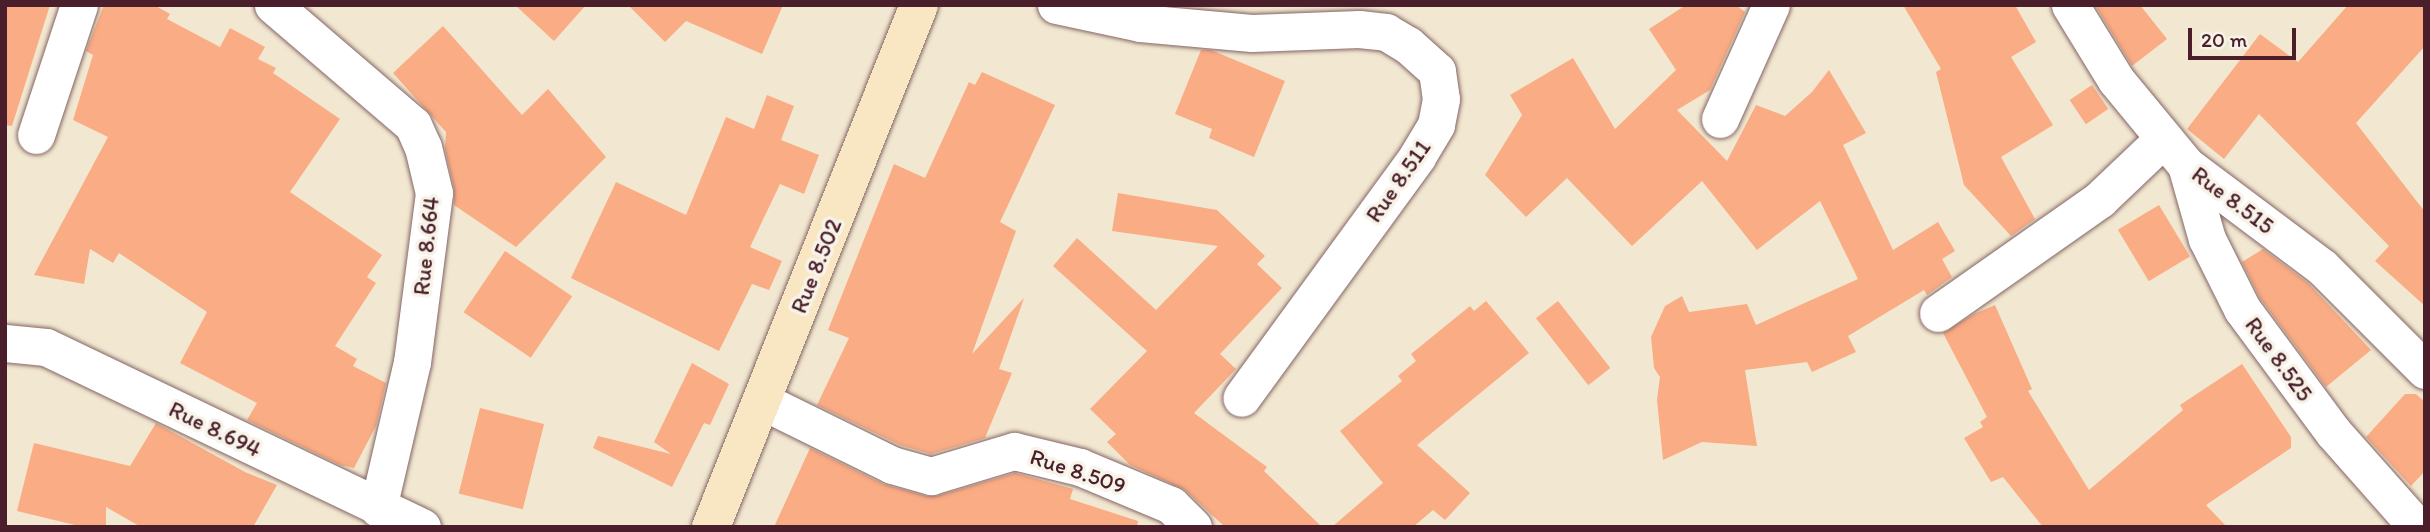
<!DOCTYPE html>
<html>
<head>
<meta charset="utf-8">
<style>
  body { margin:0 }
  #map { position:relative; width:2430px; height:532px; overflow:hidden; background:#f2e8d1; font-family:Itim,sans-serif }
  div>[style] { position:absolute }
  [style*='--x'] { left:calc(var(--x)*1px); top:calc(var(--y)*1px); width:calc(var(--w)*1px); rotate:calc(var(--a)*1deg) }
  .building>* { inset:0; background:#faac84; transform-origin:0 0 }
  .roads { filter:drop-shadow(0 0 2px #856565) drop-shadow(0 0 2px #856565) }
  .minor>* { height:37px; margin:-18.5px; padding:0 18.5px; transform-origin:18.5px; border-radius:18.5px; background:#fff }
  .secondary>* { height:38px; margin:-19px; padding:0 19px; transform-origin:19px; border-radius:19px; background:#f9e7c3 }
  span { translate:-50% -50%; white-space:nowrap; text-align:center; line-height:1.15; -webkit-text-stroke:7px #f7f3e8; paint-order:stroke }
  .street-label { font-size:23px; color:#4a1f2b }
  .frame { position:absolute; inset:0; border:7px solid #4a1f2b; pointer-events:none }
  .scale { position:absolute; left:2188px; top:28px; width:108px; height:32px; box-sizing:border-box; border:4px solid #4a1f2b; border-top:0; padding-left:9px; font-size:21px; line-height:24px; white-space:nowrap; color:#4a1f2b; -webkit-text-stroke:5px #f7f3e8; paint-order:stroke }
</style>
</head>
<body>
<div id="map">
  <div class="building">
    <div style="clip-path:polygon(5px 5px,50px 5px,12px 126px,5px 125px)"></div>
    <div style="clip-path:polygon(104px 5px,154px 5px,170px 14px,167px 19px,220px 47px,230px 28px,265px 47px,258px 59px,276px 68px,273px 73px,340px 119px,290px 192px,382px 255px,367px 277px,376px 283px,335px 346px,357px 359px,353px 366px,386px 383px,376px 426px,354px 468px,340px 465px,247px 420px,257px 403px,180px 363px,207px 312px,119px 253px,113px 263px,90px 249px,84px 284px,34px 275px,108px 137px,73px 120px,93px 55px,86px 51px)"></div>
    <div style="clip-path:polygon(515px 5px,586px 5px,554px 41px)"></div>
    <div style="clip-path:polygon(628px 5px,783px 5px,762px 54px,686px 21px,665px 42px)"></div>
    <div style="clip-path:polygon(1686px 5px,1736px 5px,1745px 12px,1710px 90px,1677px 110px,1727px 161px,1756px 105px,1785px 116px,1812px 92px,1829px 70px,1866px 133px,1843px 145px,1893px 250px,1938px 222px,1955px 251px,1942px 259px,1952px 277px,1927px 295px,1924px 290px,1848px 336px,1856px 352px,1812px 372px,1807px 362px,1745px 370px,1757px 446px,1702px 442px,1663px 460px,1657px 400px,1660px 377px,1654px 368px,1651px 337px,1665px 306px,1682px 296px,1689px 312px,1747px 304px,1756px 325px,1858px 279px,1820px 201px,1757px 250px,1702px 181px,1632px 246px,1567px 178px,1526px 217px,1485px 175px,1522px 115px,1510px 95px,1573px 58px,1615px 129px,1676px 70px,1649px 29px)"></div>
    <div style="clip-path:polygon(1903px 5px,2015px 5px,2036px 42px,2011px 57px,2053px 125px,2001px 157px,2035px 219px,2011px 236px,1964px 185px,1936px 72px,1941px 69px)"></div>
    <div style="clip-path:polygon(2095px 5px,2140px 5px,2167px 39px,2132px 66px)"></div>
    <div style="clip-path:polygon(2348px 5px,2425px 5px,2425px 46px,2356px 123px,2425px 212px,2425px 306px,2375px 261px,2389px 246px,2259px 114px,2224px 159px,2187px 129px,2260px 34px,2298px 62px)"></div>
    <div style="clip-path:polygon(443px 26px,522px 115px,548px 89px,606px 157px,516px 247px,454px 205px,454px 188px,445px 149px,446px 132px,393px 73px)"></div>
    <div style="clip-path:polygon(1201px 50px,1211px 50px,1285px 81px,1254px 157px,1209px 138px,1212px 129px,1175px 114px)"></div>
    <div style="clip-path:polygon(982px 72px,1055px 105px,1000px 222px,1016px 231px,972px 354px,1024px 298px,999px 369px,1012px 373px,985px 438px,931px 454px,900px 445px,817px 405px,849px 338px,828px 330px,894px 164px,925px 178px,969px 82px,975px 85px)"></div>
    <div style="left:2092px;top:85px;width:29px;height:27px;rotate:56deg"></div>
    <div style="clip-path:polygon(767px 95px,794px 106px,781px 140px,819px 155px,804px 194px,780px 184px,750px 247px,782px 261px,769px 290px,752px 284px,719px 351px,571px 278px,616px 182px,686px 215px,726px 117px,754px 129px)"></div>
    <div style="clip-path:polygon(1118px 193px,1217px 210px,1265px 256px,1257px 264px,1282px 288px,1220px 354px,1236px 369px,1194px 413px,1267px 467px,1264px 471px,1322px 527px,1225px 527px,1185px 490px,1130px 465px,1107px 442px,1116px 434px,1090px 409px,1147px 351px,1053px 266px,1077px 238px,1156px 310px,1218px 246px,1112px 231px)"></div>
    <div style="left:2159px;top:205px;width:60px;height:48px;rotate:59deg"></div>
    <div style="clip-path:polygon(2263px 249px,2308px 283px,2371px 350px,2326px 387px,2260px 298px,2242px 262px)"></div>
    <div style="left:505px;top:251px;width:81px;height:74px;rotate:34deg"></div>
    <div style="clip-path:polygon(1486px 301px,1529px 353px,1417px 445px,1470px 493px,1445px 520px,1433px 510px,1413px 527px,1332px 527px,1383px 483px,1340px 431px,1402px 381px,1398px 376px,1416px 361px,1411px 354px,1470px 306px,1474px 311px)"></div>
    <div style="left:1558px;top:301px;width:85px;height:28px;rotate:52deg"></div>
    <div style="clip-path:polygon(1995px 305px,2032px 389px,2028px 391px,2089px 490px,2183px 410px,2180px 405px,2242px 364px,2291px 437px,2291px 448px,2206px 505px,2227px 527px,2043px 527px,2003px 477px,1991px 482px,1964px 438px,1983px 427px,1980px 422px,1987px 417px,1943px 333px,1974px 314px)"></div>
    <div style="clip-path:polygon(692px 363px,729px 384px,710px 425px,704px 423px,672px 487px,593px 448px,598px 436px,671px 454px,654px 442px)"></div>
    <div style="clip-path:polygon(2405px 394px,2416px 394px,2425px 402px,2425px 471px,2411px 486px,2366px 437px)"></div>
    <div style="left:480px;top:408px;width:66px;height:88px;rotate:14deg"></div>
    <div style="clip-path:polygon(156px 423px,245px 472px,277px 485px,253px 527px,141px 527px,106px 507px,106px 527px,83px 527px,17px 511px,34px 443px,130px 466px)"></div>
    <div style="clip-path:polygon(810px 448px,883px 484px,926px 496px,937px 496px,1015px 473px,1073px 489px,1070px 499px,1138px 521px,1137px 527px,774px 527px)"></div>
  </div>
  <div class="roads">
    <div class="minor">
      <div style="--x:273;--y:5;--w:184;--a:40.6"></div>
      <div style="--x:413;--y:125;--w:24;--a:66"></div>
      <div style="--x:423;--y:147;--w:47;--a:76.6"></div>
      <div style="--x:434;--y:193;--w:170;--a:97.4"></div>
      <div style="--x:412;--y:362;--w:150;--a:103.1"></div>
      <div style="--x:1056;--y:5;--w:86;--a:12.1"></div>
      <div style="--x:1140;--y:23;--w:112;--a:5.1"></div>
      <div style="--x:1252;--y:33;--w:107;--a:-2.1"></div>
      <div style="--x:1359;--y:29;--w:27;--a:6"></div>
      <div style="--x:1386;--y:32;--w:26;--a:31"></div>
      <div style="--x:1408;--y:45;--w:39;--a:42"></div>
      <div style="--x:1437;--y:71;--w:28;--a:82"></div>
      <div style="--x:1441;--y:99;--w:26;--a:101"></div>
      <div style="--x:1436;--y:125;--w:37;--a:121"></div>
      <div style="--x:1417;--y:157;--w:298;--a:126.1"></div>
      <div style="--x:2070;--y:5;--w:88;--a:58.5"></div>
      <div style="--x:2116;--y:80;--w:110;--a:50.5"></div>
      <div style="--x:2186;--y:165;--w:170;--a:36.9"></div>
      <div style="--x:2322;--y:267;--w:146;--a:45"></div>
      <div style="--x:1720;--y:119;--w:125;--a:-65.9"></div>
      <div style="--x:36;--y:135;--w:137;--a:-71.7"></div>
      <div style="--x:2186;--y:165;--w:77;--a:74.2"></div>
      <div style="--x:2207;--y:239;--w:78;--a:63.4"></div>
      <div style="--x:2242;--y:309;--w:153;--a:53.5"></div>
      <div style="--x:2333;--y:432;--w:127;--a:48.5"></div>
      <div style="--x:1938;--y:313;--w:198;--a:-35.1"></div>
      <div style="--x:2100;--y:199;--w:88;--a:-43.6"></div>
      <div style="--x:5;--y:343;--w:41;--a:5.6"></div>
      <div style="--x:46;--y:347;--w:417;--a:25.6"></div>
      <div style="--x:762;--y:401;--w:145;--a:26.2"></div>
      <div style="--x:892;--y:465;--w:41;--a:15.8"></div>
      <div style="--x:931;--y:476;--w:87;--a:-16.8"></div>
      <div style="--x:1014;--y:451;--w:68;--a:13.6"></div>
      <div style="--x:1080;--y:467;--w:99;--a:22.7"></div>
      <div style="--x:1171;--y:505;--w:31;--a:45"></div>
    </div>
    <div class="secondary">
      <div style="--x:711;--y:527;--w:562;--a:-68.27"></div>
    </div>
  </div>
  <div class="street-label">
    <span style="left:1398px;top:181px;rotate:-55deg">Rue 8.511</span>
    <span style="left:2233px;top:200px;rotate:37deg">Rue 8.515</span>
    <span style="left:426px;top:246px;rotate:-84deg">Rue 8.664</span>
    <span style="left:816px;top:266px;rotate:-68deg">Rue 8.502</span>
    <span style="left:2279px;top:359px;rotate:54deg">Rue 8.525</span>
    <span style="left:215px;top:429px;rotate:26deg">Rue 8.694</span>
    <span style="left:1078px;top:471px;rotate:18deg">Rue 8.509</span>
  </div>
  <div class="frame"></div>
  <div class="scale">20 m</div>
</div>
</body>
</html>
